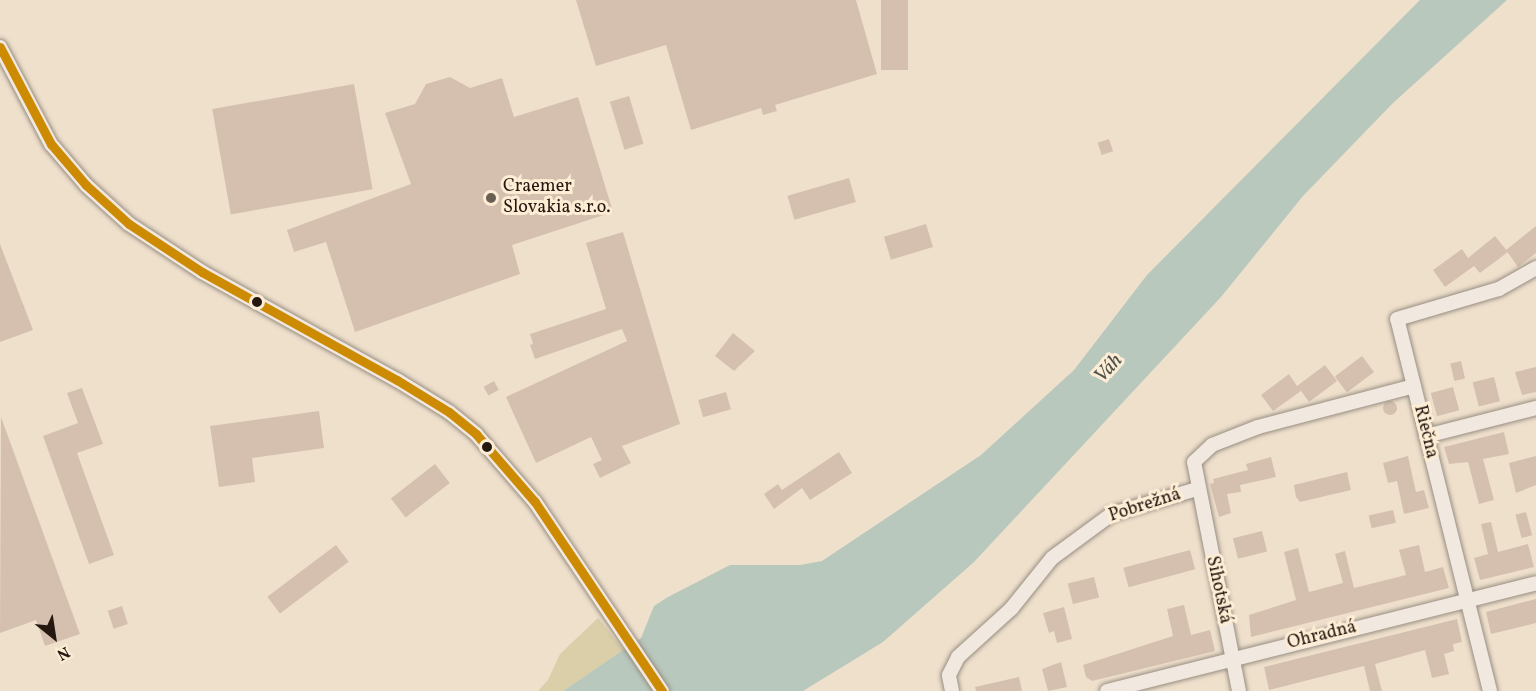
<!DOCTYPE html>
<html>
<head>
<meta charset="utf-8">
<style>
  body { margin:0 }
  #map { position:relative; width:1536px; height:691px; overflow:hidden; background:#efe0cc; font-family:Vollkorn,serif }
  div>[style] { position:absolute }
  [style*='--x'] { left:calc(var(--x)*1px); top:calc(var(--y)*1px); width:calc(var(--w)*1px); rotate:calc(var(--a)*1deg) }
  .green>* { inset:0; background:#dacfa9 }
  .water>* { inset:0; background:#b8c8bd }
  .building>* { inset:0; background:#d5c0b0; transform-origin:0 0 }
  .round { border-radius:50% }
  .roads { filter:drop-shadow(0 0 2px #988e82) drop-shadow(0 0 2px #988e82) }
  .minor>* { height:14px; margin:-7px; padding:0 7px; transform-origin:7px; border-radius:7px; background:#f1e9df }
  .bus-1>* { height:9px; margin:-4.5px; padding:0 4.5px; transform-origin:4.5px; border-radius:4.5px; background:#cd8a03 }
  .dots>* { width:16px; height:16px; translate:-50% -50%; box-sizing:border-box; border:3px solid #feedd5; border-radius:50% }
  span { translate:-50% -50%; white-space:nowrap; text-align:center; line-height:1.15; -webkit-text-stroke:6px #feedd5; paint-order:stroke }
  .poi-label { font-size:18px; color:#241810 }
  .left { translate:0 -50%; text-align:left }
  .street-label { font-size:18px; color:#241810 }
  .water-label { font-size:20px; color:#4f524a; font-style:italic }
  .north { position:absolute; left:24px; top:607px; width:60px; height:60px; -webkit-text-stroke:4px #feedd5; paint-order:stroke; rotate:150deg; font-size:16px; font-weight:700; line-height:24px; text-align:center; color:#241810 }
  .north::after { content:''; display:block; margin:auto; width:21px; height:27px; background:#241810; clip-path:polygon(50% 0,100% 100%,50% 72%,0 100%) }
</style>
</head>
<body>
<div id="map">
  <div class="green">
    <div style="clip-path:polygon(598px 618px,624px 650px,563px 691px,538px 691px,548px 680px,560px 654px)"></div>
  </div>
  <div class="water">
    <div style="clip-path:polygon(1420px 0,1507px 0,1393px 103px,1303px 196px,1221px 297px,974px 562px,883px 642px,803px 691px,563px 691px,641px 638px,654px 606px,668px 597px,730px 565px,800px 565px,822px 561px,981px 455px,1074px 370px,1147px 275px)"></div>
  </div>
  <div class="building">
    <div style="clip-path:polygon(576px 0,856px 0,877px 74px,775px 105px,777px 111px,763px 115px,761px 108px,691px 130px,666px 45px,596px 66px)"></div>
    <div style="left:881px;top:0;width:27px;height:70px"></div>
    <div style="clip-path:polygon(450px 77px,470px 88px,502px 78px,514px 117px,578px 97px,613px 212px,512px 245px,520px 274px,355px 332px,326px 242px,294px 252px,287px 230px,411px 184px,385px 113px,415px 104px,426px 84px)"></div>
    <div style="left:354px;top:84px;width:107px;height:144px;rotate:80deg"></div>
    <div style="left:629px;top:96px;width:50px;height:20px;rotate:73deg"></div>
    <div style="left:1109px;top:139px;width:13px;height:12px;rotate:72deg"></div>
    <div style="left:849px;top:178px;width:25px;height:64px;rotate:74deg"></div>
    <div style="left:926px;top:224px;width:24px;height:44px;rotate:73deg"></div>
    <div style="clip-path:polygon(1536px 226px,1536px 253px,1518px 267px,1506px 250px)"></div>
    <div style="clip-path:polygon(623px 232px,680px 424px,622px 446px,631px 463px,600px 478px,593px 464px,602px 460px,591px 437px,536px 463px,506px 397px,627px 341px,622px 329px,535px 359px,530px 345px,533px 344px,530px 334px,606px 309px,586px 243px)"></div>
    <div style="clip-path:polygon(1495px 236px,1508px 252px,1480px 273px,1474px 266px,1445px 287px,1433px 270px,1462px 249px,1468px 258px)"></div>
    <div style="clip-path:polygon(0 244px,33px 330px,0 342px)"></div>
    <div style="clip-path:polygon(733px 333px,755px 351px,734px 371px,715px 356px)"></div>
    <div style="left:1362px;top:356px;width:20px;height:34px;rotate:53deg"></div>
    <div style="left:1461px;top:361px;width:18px;height:11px;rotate:77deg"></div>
    <div style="clip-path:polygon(1325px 365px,1337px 381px,1309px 402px,1299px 388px,1301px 391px,1273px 411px,1261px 395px,1289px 374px,1297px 386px)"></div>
    <div style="clip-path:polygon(1536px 367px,1536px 392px,1522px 395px,1515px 372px)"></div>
    <div style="left:1494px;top:377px;width:25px;height:22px;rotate:76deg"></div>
    <div style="left:494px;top:381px;width:10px;height:12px;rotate:61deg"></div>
    <div style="left:1453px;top:387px;width:24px;height:23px;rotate:75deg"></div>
    <div style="clip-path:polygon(82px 388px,103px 444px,77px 453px,114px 555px,89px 564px,43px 436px,78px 423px,67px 393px)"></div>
    <div style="left:726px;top:392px;width:18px;height:29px;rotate:74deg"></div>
    <div class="round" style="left:1383px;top:401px;width:14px;height:14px"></div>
    <div style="clip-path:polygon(319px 411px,324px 448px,252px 458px,255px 482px,219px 487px,210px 426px)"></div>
    <div style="clip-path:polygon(1px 417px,80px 634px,45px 646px,36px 620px,0 633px)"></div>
    <div style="clip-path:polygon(1504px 432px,1509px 454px,1483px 459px,1494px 500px,1479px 504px,1468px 462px,1449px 464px,1444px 447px)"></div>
    <div style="clip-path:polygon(839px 452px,852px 473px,810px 500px,802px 488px,774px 509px,764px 494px,778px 484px,782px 490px)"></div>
    <div style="clip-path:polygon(1408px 456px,1416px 492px,1424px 490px,1429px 508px,1404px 514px,1397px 481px,1388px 483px,1383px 463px)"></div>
    <div style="clip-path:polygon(1536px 456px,1536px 485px,1516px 493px,1509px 463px)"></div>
    <div style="clip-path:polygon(1271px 457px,1276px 477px,1240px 485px,1241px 492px,1227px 494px,1231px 513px,1219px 517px,1210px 484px,1214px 483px,1213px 479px,1248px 470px,1246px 464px)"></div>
    <div style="left:435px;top:464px;width:24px;height:56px;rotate:52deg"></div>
    <div style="clip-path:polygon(1347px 472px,1351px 490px,1300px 502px,1296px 497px,1294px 485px)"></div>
    <div style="left:1393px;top:510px;width:13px;height:25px;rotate:77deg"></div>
    <div style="left:1526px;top:512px;width:24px;height:11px;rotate:75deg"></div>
    <div style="clip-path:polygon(1491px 522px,1498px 552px,1528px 544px,1534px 567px,1480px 580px,1474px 558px,1488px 554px,1481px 524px)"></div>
    <div style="left:1262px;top:531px;width:21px;height:30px;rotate:76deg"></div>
    <div style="left:336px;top:545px;width:21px;height:86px;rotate:53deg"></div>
    <div style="clip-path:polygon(1419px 545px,1425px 572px,1443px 567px,1449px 588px,1251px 637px,1249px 615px,1296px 600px,1284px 552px,1298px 548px,1309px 592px,1343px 583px,1335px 554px,1345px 551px,1354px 588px,1406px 575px,1399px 550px)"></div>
    <div style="left:1190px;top:550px;width:20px;height:69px;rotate:75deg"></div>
    <div style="left:1094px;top:577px;width:21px;height:27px;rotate:76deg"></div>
    <div style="clip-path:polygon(1536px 599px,1536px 623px,1491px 634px,1486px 612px)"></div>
    <div style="clip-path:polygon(1184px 605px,1191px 635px,1210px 630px,1215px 651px,1092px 681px,1086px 677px,1083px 665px,1173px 636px,1167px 609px)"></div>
    <div style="left:122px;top:606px;width:19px;height:15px;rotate:72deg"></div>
    <div style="clip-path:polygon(1064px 607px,1072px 639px,1057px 643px,1054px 631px,1049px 633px,1043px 613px)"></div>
    <div style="clip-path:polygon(1457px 619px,1462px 642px,1453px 644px,1454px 651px,1444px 654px,1449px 674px,1432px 678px,1425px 650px,1375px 664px,1382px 691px,1370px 691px,1364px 666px,1269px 690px,1264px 667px)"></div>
    <div style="clip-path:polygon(1061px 662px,1067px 687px,1048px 691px,1042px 669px)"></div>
    <div style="clip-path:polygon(1019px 677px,1022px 691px,976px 691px,975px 687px)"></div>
  </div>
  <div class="roads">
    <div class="minor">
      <div style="--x:0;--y:47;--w:110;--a:62.3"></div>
      <div style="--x:51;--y:144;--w:54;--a:49.5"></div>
      <div style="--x:86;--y:185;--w:58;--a:42.2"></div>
      <div style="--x:129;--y:224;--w:87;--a:33.3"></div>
      <div style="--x:202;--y:272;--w:223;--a:29"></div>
      <div style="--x:397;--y:380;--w:61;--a:31.6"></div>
      <div style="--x:449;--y:412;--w:35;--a:39"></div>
      <div style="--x:476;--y:434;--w:90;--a:49.1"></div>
      <div style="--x:535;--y:502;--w:228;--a:56.1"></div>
      <div style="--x:1426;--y:436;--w:114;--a:-14.3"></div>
      <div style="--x:952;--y:691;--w:16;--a:-101"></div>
      <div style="--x:949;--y:675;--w:20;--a:-63"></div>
      <div style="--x:958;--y:657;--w:72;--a:-42.2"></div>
      <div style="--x:1011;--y:609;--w:65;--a:-51.2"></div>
      <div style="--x:1052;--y:558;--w:74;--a:-36.3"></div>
      <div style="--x:1112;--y:514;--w:89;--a:-16.4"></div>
      <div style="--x:1107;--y:691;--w:442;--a:-14.1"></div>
      <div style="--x:1239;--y:691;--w:233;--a:-101.1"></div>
      <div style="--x:1194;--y:462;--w:25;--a:-43"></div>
      <div style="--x:1212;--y:445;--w:49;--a:-21.4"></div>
      <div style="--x:1258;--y:427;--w:161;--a:-14.7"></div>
      <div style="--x:1490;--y:691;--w:383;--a:-104"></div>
      <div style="--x:1397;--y:319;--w:106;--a:-16.4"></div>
      <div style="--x:1499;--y:289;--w:43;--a:-29.6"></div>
    </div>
  </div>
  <div class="bus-1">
    <div style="--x:0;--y:47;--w:110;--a:62.3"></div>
    <div style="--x:51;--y:144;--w:54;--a:49.5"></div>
    <div style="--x:86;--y:185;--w:58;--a:42.2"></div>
    <div style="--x:129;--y:224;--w:87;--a:33.3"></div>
    <div style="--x:202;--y:272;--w:223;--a:29"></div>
    <div style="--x:397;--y:380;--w:61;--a:31.6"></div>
    <div style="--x:449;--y:412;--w:35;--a:39"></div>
    <div style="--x:476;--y:434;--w:90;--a:49.1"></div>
    <div style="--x:535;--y:502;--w:228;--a:56.1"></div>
  </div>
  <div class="dots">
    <div style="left:491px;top:198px;background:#6b5e52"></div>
    <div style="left:257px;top:302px;background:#241810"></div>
    <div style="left:487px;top:447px;background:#241810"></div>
  </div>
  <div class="poi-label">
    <span class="left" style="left:503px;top:198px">Craemer<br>Slovakia s.r.o.</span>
  </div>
  <div class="street-label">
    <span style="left:1425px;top:432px;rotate:76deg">Riečna</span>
    <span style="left:1145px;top:506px;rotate:-18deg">Pobrežná</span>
    <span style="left:1218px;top:590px;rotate:78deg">Sihotská</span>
    <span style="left:1322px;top:636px;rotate:-14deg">Ohradná</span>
  </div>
  <div class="water-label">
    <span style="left:1109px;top:369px;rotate:-47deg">Váh</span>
  </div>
  <div class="north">N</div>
</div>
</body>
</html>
